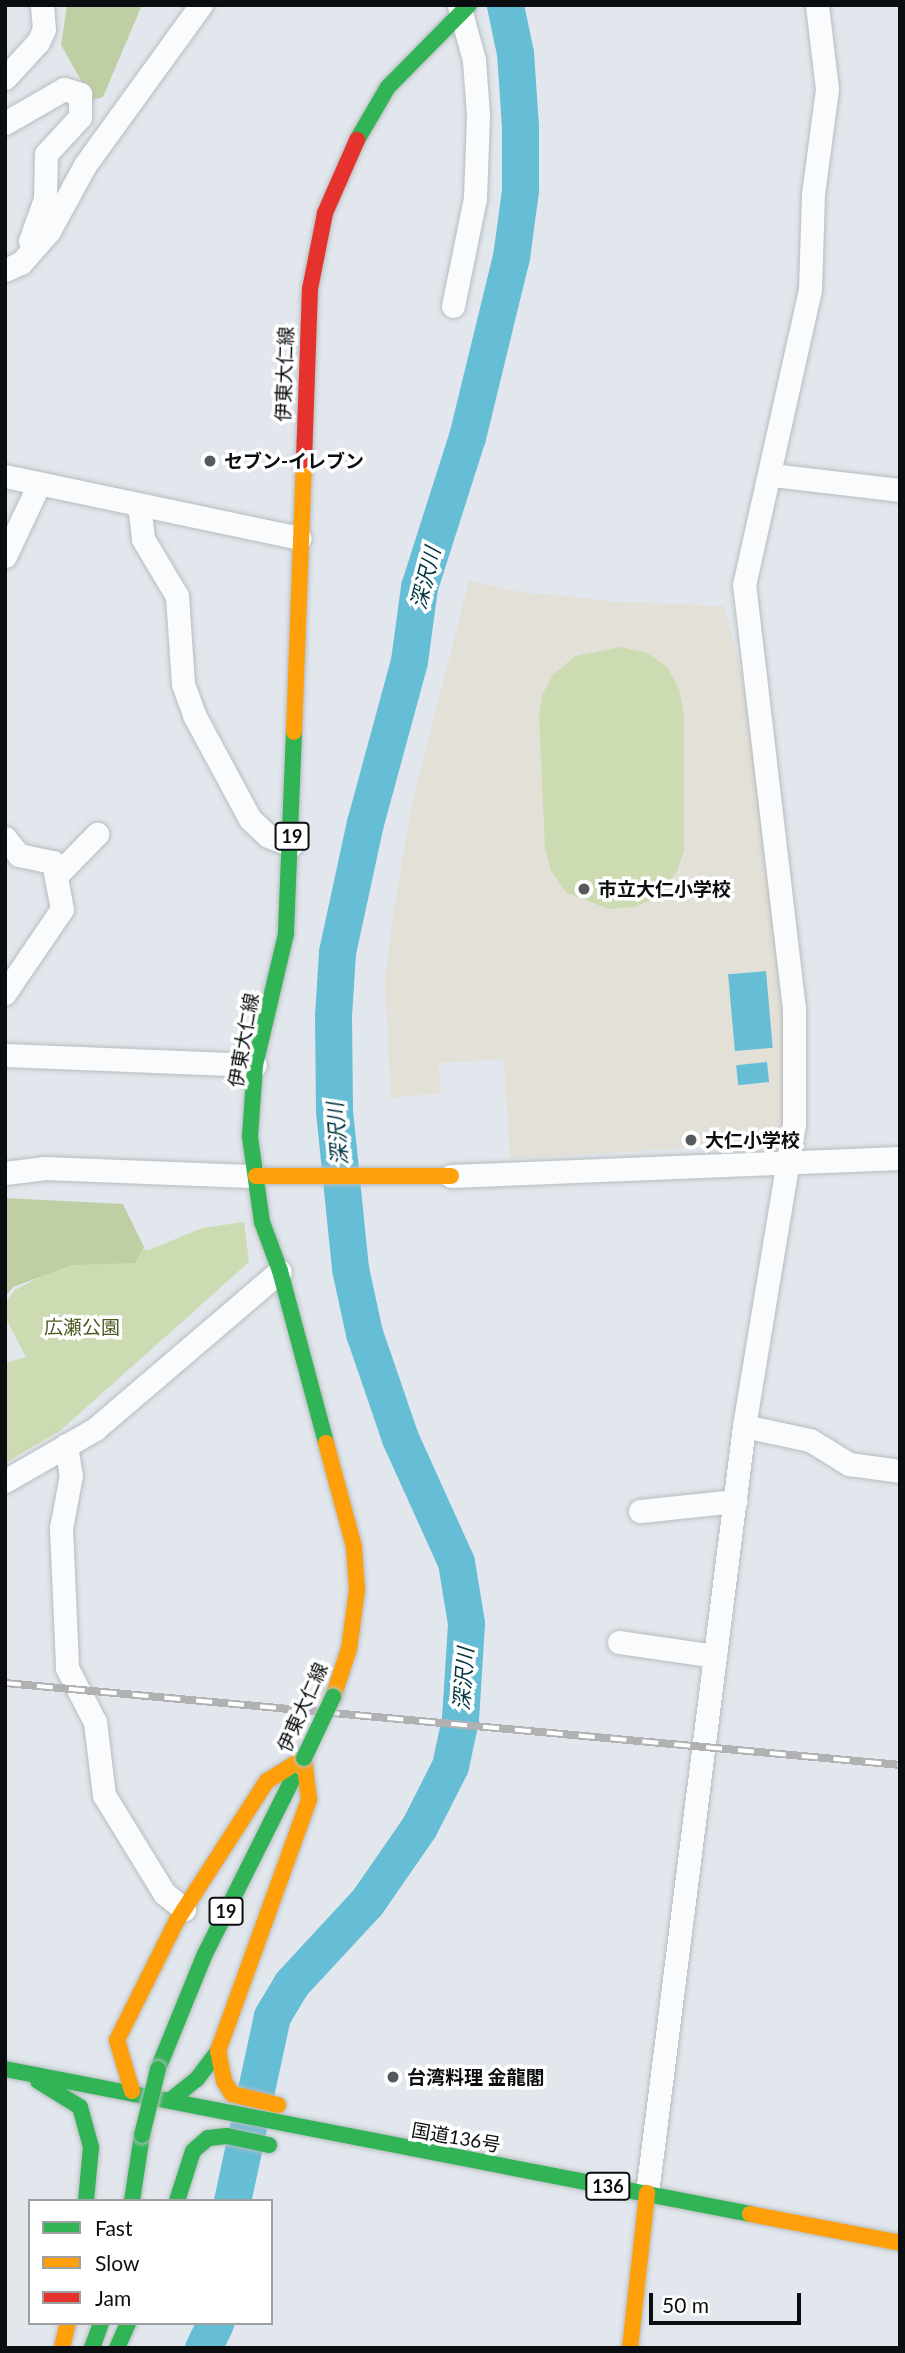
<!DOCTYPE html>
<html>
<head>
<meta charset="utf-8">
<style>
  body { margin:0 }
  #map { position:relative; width:905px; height:2353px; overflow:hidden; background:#e1e7ec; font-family:Lato,"Noto Sans JP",sans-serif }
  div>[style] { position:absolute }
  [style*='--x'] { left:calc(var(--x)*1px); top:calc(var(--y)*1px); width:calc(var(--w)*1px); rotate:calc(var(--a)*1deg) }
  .education>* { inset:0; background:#e3e0d7 }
  .green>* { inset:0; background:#ccdbb1 }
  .forest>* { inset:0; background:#c0cfa3 }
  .water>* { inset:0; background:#66bdd6; transform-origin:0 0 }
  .river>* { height:37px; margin:-18.5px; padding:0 18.5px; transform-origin:18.5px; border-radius:18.5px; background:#66bdd6 }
  .roads { filter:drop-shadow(0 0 2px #b7bcbf) drop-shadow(0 0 2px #b7bcbf) }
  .street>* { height:23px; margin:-11.5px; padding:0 11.5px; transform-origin:11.5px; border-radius:11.5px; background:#fafbfc }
  .fast>* { height:16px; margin:-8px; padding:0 8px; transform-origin:8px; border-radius:8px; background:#30b455 }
  .slow>* { height:16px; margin:-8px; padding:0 8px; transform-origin:8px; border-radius:8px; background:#ff9f0a }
  .jam>* { height:16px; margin:-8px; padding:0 8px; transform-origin:8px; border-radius:8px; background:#e5322d }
  .rail>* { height:8px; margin-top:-4px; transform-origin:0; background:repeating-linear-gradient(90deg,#fff 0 16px,#b0b1b2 0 32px); box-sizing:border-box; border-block:2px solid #b0b1b2 }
  .bridges { filter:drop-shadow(0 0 2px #bfc1c4) drop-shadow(0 0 2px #bfc1c4) }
  .fast-bridge>* { height:16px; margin:-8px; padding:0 8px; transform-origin:8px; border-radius:8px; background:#30b455 }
  .dots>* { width:19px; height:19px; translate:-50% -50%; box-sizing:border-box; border:4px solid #fff; border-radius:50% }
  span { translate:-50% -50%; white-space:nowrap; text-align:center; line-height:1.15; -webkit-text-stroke:7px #fff; paint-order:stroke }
  .shield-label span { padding:2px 5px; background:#fff; border:2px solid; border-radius:5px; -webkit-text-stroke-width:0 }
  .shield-label { font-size:18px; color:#0b0e11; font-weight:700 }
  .street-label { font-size:19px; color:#0b0e11 }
  .poi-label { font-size:19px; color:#0b0e11; font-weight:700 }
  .left { translate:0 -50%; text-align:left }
  .park-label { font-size:19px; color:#4b5a1e }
  .water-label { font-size:21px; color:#003542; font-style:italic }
  .frame { position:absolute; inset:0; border:7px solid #0b0e11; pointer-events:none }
  .legend { position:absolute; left:28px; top:2199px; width:245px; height:126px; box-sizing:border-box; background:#fff; border:2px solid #9d9fa0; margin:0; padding:9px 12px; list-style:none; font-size:21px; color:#0b0e11 }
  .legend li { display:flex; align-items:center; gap:14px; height:35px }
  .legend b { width:35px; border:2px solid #9d9fa0 }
  .scale { position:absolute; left:649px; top:2293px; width:152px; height:32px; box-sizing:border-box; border:4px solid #0b0e11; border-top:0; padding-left:9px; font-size:21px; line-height:24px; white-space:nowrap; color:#0b0e11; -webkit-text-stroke:5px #fff; paint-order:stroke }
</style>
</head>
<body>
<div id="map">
  <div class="education">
    <div style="clip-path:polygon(469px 581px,521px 592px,620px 602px,724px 606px,738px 658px,758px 771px,787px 1036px,782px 1142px,510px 1159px,504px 1059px,438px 1063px,441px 1093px,391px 1098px,385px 981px,394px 909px,411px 808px)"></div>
  </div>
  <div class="green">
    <div style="clip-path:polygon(621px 647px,647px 653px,667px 667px,679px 689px,684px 714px,684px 850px,677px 872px,651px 900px,634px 907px,609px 909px,567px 893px,551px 871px,545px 848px,539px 715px,543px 693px,553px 675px,575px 656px)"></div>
    <div style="clip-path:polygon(244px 1222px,249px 1262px,61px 1430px,5px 1463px,5px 1363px,26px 1357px,5px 1317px,5px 1303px,15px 1290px,105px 1243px,149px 1250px,202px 1228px)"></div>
  </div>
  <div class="forest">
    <div style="clip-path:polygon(67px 5px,142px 5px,103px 97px,92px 100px,61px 45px)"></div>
    <div style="clip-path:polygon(5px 1198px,123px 1204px,144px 1247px,135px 1263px,72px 1265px,13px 1287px,5px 1297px)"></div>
  </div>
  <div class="water">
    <div style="left:766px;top:971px;width:77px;height:38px;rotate:85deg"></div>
    <div style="left:767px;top:1062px;width:20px;height:31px;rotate:84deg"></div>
  </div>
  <div class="river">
    <div style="--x:232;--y:2201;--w:189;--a:-77.8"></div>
    <div style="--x:272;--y:2016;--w:37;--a:-59"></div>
    <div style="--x:291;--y:1984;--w:112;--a:-47.2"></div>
    <div style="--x:367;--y:1902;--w:91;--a:-55.3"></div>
    <div style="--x:419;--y:1827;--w:68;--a:-63.1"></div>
    <div style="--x:450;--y:1766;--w:48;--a:-78"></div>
    <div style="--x:460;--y:1719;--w:96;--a:-86.4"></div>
    <div style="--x:466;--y:1623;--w:62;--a:-99.3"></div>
    <div style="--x:456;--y:1562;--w:136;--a:-114.3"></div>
    <div style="--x:400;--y:1438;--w:111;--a:-108.9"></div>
    <div style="--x:364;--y:1333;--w:66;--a:-102.2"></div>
    <div style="--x:350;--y:1268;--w:159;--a:-95.8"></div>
    <div style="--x:334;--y:1110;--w:94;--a:-90.6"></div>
    <div style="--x:333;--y:1016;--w:64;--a:-86.4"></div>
    <div style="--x:337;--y:952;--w:132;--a:-77.8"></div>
    <div style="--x:365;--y:823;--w:168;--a:-74.8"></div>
    <div style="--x:409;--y:661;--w:75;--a:-82.3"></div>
    <div style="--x:419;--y:587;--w:157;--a:-72.3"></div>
    <div style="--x:467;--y:437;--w:185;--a:-76.3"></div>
    <div style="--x:511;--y:257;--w:68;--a:-82.3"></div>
    <div style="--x:520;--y:190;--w:64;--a:-90"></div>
    <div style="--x:520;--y:126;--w:73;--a:-93.9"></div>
    <div style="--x:515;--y:53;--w:49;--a:-101.8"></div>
    <div style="--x:203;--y:2348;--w:28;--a:-64"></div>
  </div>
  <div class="roads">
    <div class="street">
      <div style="--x:5;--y:78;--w:49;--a:-47.5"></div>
      <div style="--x:38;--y:42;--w:14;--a:-65"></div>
      <div style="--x:44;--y:29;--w:24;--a:-95"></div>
      <div style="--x:5;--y:123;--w:68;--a:-30"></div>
      <div style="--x:64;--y:89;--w:17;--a:17"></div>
      <div style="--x:80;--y:94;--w:23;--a:90"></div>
      <div style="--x:80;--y:117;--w:50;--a:132.6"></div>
      <div style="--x:46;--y:154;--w:45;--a:91.3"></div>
      <div style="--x:45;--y:199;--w:45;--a:109.7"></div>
      <div style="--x:5;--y:270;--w:17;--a:-24"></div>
      <div style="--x:21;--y:263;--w:43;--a:-48.8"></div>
      <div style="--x:49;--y:231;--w:75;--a:-61.4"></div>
      <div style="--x:85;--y:165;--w:198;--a:-54.1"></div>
      <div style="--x:453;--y:306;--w:110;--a:-78.5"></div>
      <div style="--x:475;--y:198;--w:83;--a:-87.9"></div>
      <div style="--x:478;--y:115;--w:55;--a:-94.2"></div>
      <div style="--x:474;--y:60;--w:57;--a:-105.3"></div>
      <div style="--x:772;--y:475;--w:129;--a:6.7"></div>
      <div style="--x:5;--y:476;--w:301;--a:11.9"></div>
      <div style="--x:139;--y:505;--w:34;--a:83"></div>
      <div style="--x:143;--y:539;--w:66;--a:59.2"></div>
      <div style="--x:177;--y:596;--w:88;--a:86.1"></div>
      <div style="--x:183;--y:684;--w:33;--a:70"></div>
      <div style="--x:194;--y:715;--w:118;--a:61.7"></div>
      <div style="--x:250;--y:819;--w:25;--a:43"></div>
      <div style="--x:268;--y:836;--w:25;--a:21"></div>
      <div style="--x:5;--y:556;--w:80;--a:-64.7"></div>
      <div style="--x:5;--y:838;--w:22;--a:51"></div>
      <div style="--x:19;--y:855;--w:35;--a:12"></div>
      <div style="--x:53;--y:862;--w:48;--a:79.2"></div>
      <div style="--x:62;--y:909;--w:102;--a:124.2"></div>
      <div style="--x:56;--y:876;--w:59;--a:-45.7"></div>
      <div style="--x:5;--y:1055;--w:250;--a:2.3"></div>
      <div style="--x:5;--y:1173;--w:39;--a:-7"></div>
      <div style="--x:44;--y:1168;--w:212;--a:2.2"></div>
      <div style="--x:451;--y:1176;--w:449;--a:-2.3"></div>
      <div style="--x:744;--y:1426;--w:67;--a:12"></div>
      <div style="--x:810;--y:1440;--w:46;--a:31.6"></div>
      <div style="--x:849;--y:1464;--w:51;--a:7.8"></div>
      <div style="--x:66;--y:1445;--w:30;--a:81"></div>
      <div style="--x:71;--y:1475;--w:54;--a:100.7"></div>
      <div style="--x:61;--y:1528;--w:140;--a:87.5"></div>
      <div style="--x:67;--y:1668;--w:61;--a:62.6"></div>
      <div style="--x:95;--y:1722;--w:74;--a:83"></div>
      <div style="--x:104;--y:1795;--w:115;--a:58.5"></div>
      <div style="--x:164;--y:1893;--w:26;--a:39"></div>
      <div style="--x:5;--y:1481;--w:104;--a:-30"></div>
      <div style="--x:95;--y:1429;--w:243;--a:-40.5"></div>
      <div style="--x:640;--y:1511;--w:96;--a:-6"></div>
      <div style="--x:619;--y:1642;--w:97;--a:8.3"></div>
      <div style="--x:647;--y:2193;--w:773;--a:-82.79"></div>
      <div style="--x:744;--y:1426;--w:307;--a:-80.6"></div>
      <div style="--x:794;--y:1123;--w:114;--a:-90"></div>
      <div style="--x:794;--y:1009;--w:427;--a:-96.7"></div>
      <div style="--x:744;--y:585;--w:302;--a:-77.4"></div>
      <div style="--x:810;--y:290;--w:96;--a:-88.2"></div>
      <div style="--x:813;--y:194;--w:106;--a:-82.4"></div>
      <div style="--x:827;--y:89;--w:85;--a:-96.8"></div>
    </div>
    <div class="fast">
      <div style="--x:357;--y:140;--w:61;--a:-59.7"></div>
      <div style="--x:388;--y:87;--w:115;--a:-45.4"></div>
      <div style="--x:294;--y:732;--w:202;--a:92.3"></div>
      <div style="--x:286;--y:934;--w:135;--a:103.3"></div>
      <div style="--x:255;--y:1065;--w:72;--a:94"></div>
      <div style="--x:250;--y:1137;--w:86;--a:82"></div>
      <div style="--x:262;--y:1222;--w:52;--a:69.8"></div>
      <div style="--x:280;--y:1271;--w:178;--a:75"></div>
      <div style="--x:5;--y:2069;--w:759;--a:11.01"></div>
      <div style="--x:158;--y:2069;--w:122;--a:-67.8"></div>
      <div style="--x:204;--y:1956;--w:197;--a:-63.4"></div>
      <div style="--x:38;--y:2081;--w:49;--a:31.8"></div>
      <div style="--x:80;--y:2107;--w:41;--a:74.6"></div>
      <div style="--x:91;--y:2147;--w:54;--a:95.3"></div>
      <div style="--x:172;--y:2099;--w:32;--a:-39"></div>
      <div style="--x:197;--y:2079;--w:35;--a:-53"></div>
      <div style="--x:132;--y:2201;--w:67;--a:-81.4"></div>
      <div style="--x:177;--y:2201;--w:52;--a:-72.3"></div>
      <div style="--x:193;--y:2151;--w:20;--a:-41"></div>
      <div style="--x:208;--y:2138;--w:19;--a:-6"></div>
      <div style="--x:227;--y:2136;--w:43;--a:12.1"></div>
      <div style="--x:92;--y:2348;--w:27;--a:-70"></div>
      <div style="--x:117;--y:2348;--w:27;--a:-66"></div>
    </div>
    <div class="slow">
      <div style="--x:294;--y:732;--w:272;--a:-87.9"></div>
      <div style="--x:256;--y:1176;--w:195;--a:0"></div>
      <div style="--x:326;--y:1443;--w:108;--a:74.9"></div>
      <div style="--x:354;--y:1547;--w:43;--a:86"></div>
      <div style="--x:357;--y:1590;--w:60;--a:97.7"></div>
      <div style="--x:349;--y:1649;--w:51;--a:108.4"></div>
      <div style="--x:132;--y:2091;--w:53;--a:-106.4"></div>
      <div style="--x:117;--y:2040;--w:132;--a:-63.4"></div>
      <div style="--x:176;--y:1922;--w:168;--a:-57.2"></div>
      <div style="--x:267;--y:1781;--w:44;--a:-31.9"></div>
      <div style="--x:278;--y:2105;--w:47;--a:-166.6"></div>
      <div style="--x:232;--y:2094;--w:15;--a:-122"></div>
      <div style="--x:224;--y:2081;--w:31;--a:-101"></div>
      <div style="--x:218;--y:2051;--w:267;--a:-70.1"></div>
      <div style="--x:309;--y:1800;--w:42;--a:-96.8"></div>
      <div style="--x:750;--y:2214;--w:153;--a:10.9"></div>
      <div style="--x:62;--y:2348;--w:26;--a:-77"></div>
      <div style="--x:630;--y:2348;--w:156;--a:-83.7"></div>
    </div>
    <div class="jam">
      <div style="--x:304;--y:460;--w:171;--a:-88"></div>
      <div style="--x:310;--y:289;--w:77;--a:-78.8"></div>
      <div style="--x:325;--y:213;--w:80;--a:-66.3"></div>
    </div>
  </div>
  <div class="rail">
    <div style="--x:5;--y:1683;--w:899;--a:5.23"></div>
  </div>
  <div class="bridges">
    <div class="fast-bridge">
      <div style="--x:304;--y:1758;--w:68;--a:-64.6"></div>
      <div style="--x:142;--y:2135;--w:68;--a:-76.4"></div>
    </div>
  </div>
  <div class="dots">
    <div style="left:210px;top:461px;background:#565a5e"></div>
    <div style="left:584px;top:889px;background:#565a5e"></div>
    <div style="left:691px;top:1140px;background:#565a5e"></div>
    <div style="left:393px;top:2077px;background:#565a5e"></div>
  </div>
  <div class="shield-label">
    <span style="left:292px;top:836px">19</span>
    <span style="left:226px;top:1911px">19</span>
    <span style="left:608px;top:2186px">136</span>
  </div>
  <div class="street-label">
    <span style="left:284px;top:374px;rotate:-88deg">伊東大仁線</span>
    <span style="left:243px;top:1040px;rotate:-80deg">伊東大仁線</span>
    <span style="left:302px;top:1707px;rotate:-66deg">伊東大仁線</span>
    <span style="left:456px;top:2137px;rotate:10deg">国道136号</span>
  </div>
  <div class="poi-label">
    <span class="left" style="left:224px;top:461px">セブン-イレブン</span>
    <span class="left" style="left:598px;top:889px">市立大仁小学校</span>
    <span class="left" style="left:705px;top:1140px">大仁小学校</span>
    <span class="left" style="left:407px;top:2077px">台湾料理 金龍閣</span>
  </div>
  <div class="park-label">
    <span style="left:82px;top:1327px">広瀬公園</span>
  </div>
  <div class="water-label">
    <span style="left:425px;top:578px;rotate:-76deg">深沢川</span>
    <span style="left:337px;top:1134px;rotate:-95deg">深沢川</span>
    <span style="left:463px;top:1679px;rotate:-86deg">深沢川</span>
  </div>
  <div class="frame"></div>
  <ul class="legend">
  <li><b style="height:9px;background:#30b455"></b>Fast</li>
  <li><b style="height:9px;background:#ff9f0a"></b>Slow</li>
  <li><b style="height:9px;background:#e5322d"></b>Jam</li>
  </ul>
  <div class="scale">50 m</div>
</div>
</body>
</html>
